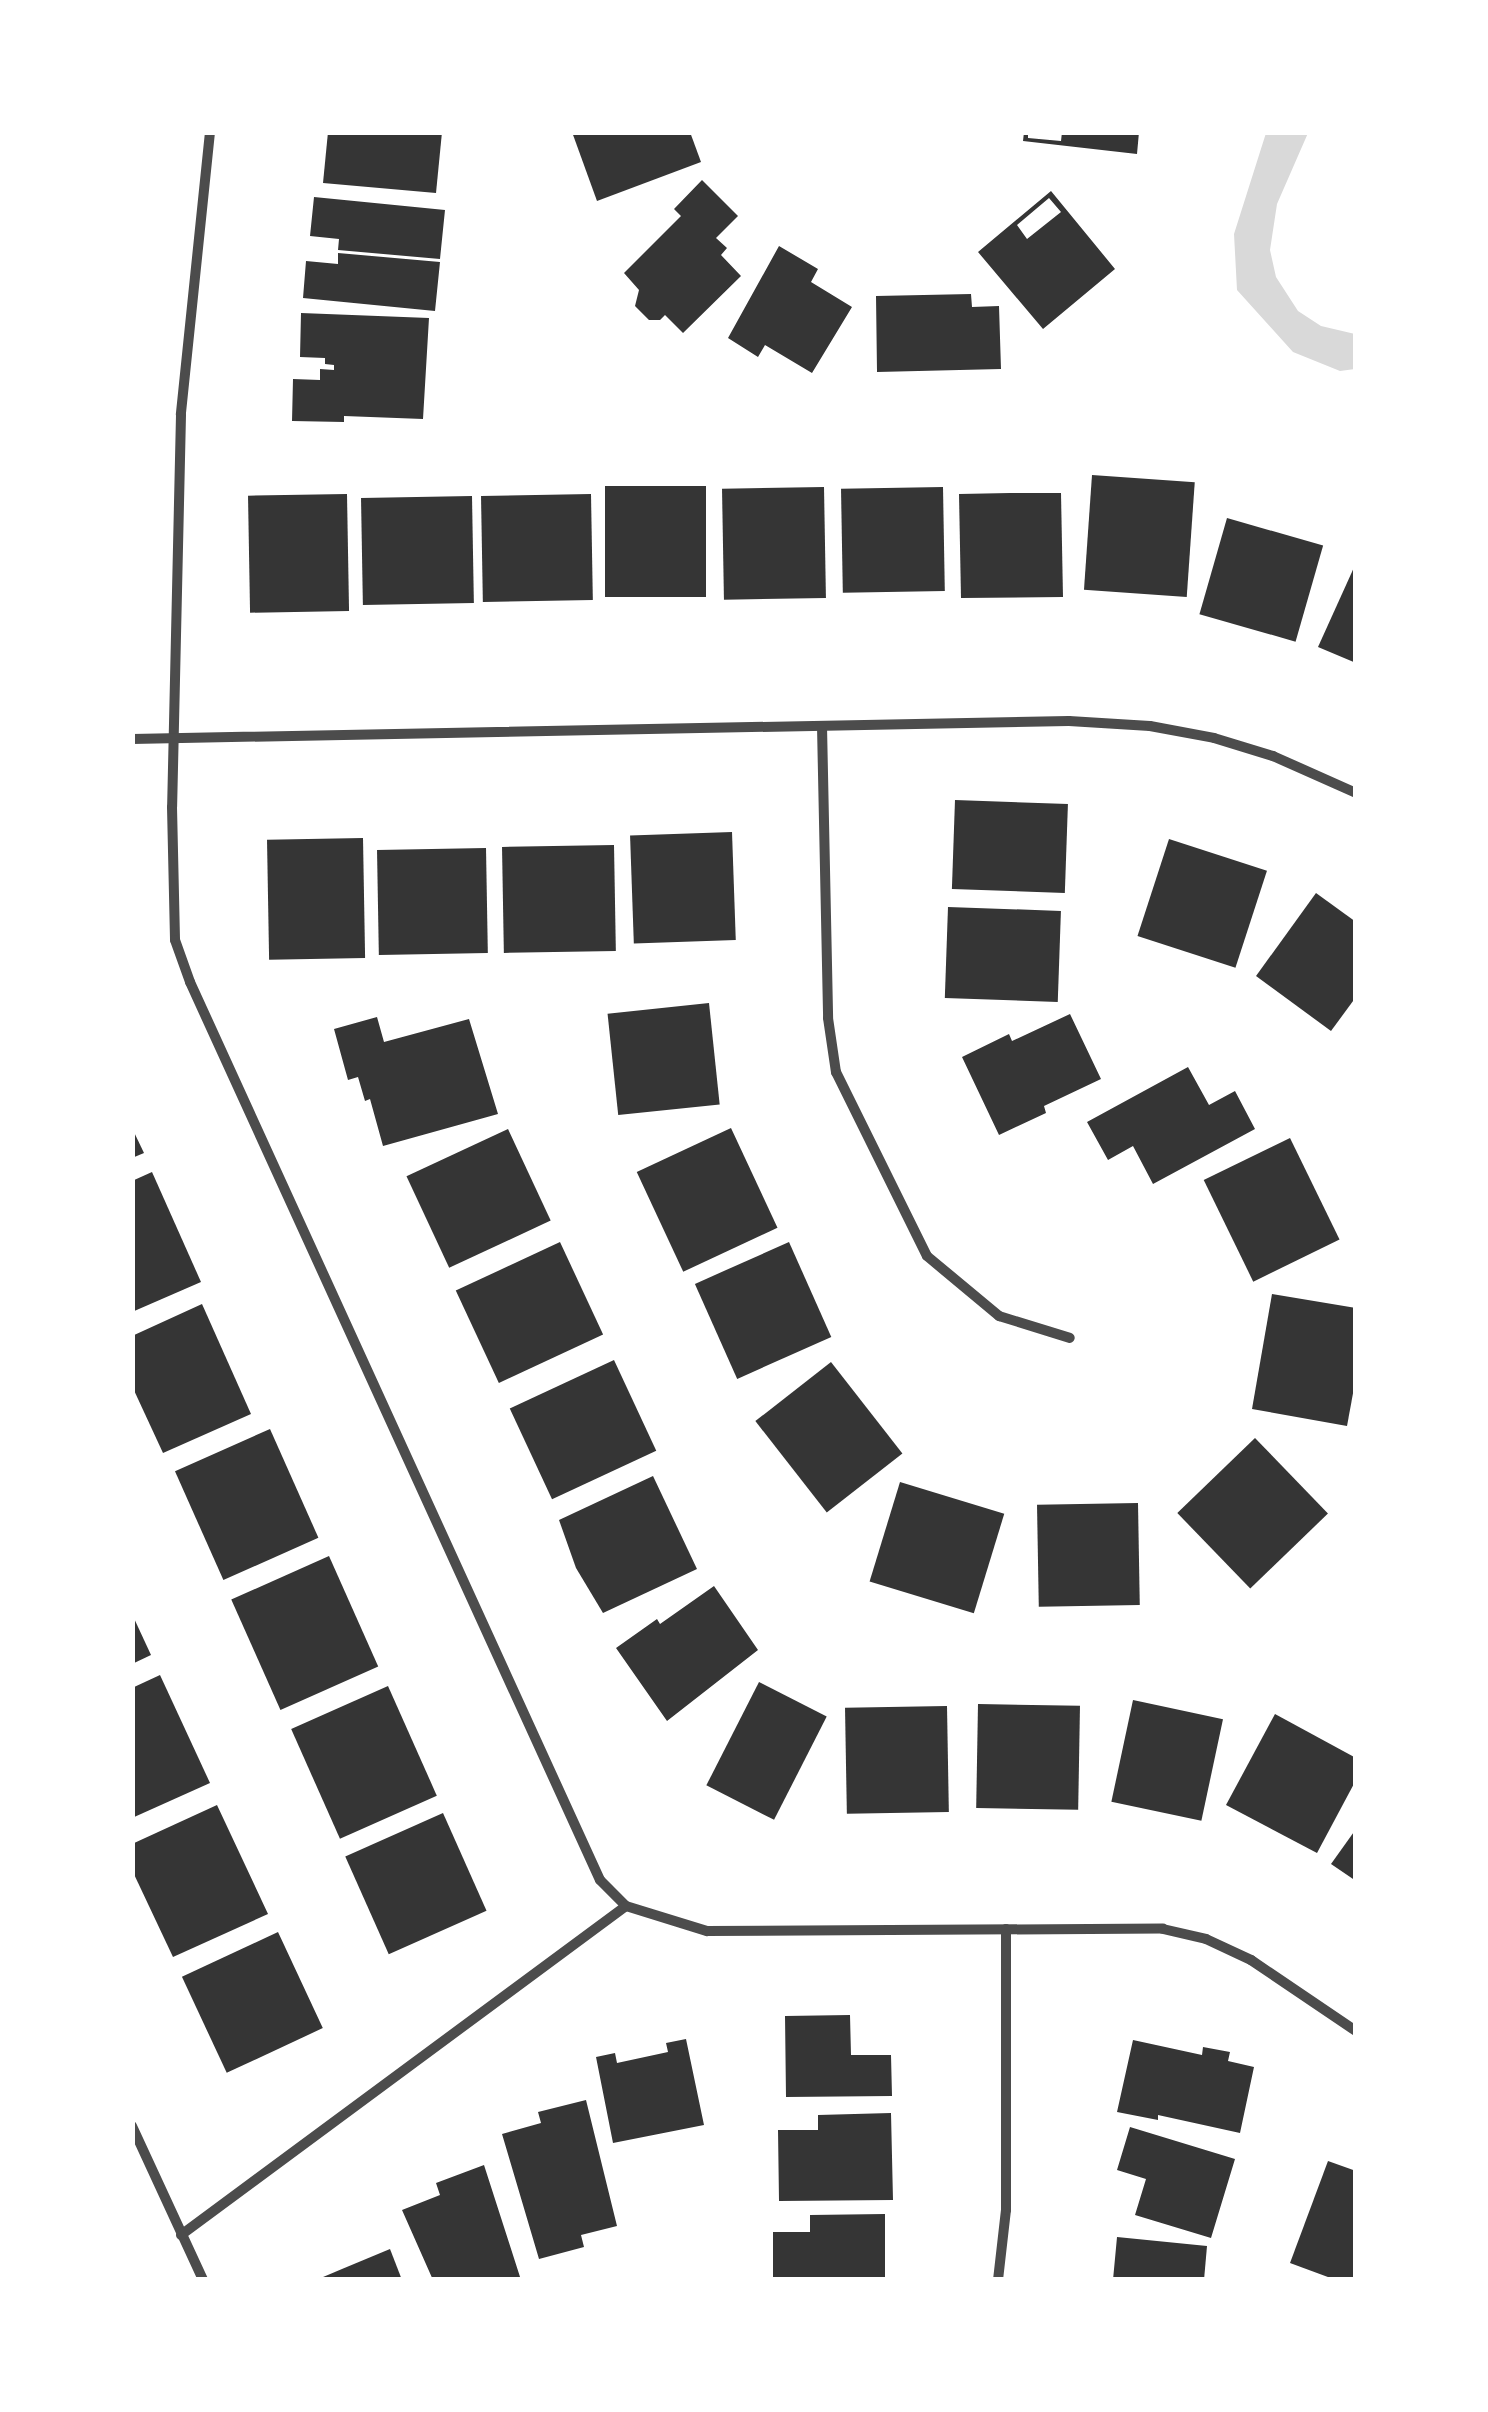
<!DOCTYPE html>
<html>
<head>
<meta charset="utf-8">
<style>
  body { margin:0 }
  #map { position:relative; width:1488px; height:2412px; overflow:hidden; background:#fff; font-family:"Roboto Serif",serif }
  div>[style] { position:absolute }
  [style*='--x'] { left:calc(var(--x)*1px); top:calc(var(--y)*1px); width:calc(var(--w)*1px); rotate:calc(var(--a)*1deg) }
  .water>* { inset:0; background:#d9d9d9 }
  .building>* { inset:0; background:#353535; transform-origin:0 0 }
  .minor>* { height:10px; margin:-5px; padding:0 5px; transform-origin:5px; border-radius:5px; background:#4c4c4c }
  span { translate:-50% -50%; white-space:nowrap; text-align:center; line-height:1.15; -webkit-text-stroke:8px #fff; paint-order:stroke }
  .frame { position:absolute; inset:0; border:135px solid #fff; pointer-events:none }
</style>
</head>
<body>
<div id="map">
  <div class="water">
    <div style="clip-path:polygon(1266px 133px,1308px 133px,1277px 204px,1270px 250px,1276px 277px,1298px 311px,1321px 326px,1355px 334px,1355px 369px,1340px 371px,1293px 352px,1237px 290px,1234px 234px)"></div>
  </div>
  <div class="building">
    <div style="clip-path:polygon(328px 132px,442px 132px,436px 193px,323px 183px)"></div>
    <div style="clip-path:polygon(572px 132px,690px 132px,701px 162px,597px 201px)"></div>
    <div style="clip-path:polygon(1024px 132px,1028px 132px,1028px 138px,1061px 141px,1062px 132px,1139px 132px,1137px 154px,1023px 141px)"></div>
    <div style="clip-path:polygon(702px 180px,738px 216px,716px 238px,727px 248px,721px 255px,741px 276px,683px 333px,665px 315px,660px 320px,649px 320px,635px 306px,639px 290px,624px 273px,681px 216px,674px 209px)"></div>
    <div style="clip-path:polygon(evenodd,1051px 191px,1115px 269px,1043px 329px,978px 252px,1051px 191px,1049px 198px,1061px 212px,1027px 239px,1017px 225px,1049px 198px)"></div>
    <div style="clip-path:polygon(314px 197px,445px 210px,440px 259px,338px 250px,339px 239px,310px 236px)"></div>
    <div style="clip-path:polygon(779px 246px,818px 269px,811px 282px,852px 307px,812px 373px,765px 345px,758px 357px,728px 338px)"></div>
    <div style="clip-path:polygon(338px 253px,440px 262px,435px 311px,303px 298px,306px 261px,338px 264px)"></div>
    <div style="clip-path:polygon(971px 294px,972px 307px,999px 306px,1001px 369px,877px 372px,876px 296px)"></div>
    <div style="clip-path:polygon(301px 313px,429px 318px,423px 419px,344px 416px,344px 422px,292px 421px,293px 379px,320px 380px,320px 369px,334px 370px,334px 365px,325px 364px,325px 358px,300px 357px)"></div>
    <div style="left:1092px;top:475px;width:103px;height:115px;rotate:4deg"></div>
    <div style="left:605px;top:486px;width:101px;height:111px"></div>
    <div style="left:824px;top:487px;width:111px;height:102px;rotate:89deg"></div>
    <div style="left:943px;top:487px;width:104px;height:102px;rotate:89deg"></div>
    <div style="clip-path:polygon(1010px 493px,1061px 493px,1063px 597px,961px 598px,959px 494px)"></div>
    <div style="left:347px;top:494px;width:117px;height:99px;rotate:89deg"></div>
    <div style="left:591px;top:494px;width:106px;height:110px;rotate:89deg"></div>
    <div style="left:472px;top:496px;width:107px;height:111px;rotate:89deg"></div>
    <div style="left:1227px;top:518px;width:100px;height:100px;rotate:16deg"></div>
    <div style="clip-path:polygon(1356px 563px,1356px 663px,1318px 647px)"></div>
    <div style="left:955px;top:800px;width:113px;height:89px;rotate:2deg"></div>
    <div style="left:732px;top:832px;width:108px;height:102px;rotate:88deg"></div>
    <div style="left:363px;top:838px;width:120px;height:96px;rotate:89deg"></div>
    <div style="left:1169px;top:839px;width:103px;height:102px;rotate:18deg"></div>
    <div style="left:614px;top:845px;width:106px;height:112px;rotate:89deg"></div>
    <div style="left:486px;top:848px;width:105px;height:109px;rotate:89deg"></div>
    <div style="clip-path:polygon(1316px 893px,1356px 922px,1356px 997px,1331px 1031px,1256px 976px)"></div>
    <div style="left:948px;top:907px;width:113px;height:91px;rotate:2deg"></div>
    <div style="left:709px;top:1003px;width:102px;height:102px;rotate:84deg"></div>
    <div style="clip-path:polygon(1070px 1014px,1101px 1079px,1044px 1106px,1046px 1113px,999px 1135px,962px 1057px,1009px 1034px,1012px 1041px)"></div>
    <div style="clip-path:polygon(377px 1017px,384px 1042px,469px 1019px,498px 1114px,383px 1146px,370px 1099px,365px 1101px,358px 1077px,348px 1080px,334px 1029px)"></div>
    <div style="clip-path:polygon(1188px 1067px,1209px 1105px,1235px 1091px,1255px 1129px,1153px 1184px,1133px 1146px,1108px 1160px,1087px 1122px)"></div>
    <div style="clip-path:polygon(132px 1128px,144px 1153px,132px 1158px)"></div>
    <div style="left:731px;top:1128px;width:110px;height:104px;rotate:65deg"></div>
    <div style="left:508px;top:1129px;width:101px;height:112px;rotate:65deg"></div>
    <div style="left:1290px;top:1138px;width:113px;height:96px;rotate:64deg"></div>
    <div style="clip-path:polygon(152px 1172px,201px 1282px,132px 1312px,132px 1181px)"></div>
    <div style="left:560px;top:1242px;width:102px;height:115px;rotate:65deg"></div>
    <div style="left:789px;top:1242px;width:104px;height:103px;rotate:66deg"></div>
    <div style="clip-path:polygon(1272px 1294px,1356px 1308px,1356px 1377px,1347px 1426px,1252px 1409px)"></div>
    <div style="clip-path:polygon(202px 1304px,251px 1414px,163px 1453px,132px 1386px,132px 1336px)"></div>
    <div style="left:614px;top:1360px;width:100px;height:115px;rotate:65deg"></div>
    <div style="left:831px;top:1362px;width:116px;height:96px;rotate:52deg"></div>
    <div style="left:270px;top:1429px;width:119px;height:104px;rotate:66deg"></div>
    <div style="left:1255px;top:1438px;width:105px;height:108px;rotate:46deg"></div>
    <div style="clip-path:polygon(653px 1476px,697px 1569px,603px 1613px,576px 1568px,559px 1520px)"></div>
    <div style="left:900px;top:1482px;width:109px;height:104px;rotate:17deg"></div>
    <div style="left:1138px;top:1503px;width:102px;height:101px;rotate:89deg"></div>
    <div style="left:329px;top:1556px;width:121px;height:107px;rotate:66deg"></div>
    <div style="clip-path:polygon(714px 1586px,758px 1650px,667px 1721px,616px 1648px,657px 1619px,660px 1624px)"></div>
    <div style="clip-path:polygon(132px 1614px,151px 1655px,132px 1664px)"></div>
    <div style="clip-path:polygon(160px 1675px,210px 1783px,132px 1818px,132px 1688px)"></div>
    <div style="left:759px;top:1682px;width:76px;height:116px;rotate:27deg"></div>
    <div style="left:388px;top:1686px;width:120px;height:106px;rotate:66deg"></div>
    <div style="left:1133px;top:1700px;width:92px;height:104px;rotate:12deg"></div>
    <div style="left:978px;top:1704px;width:102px;height:104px;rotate:1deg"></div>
    <div style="left:947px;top:1706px;width:106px;height:102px;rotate:89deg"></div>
    <div style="clip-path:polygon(1275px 1714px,1356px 1758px,1356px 1780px,1317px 1853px,1226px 1805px)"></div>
    <div style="clip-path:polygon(217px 1805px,268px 1914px,173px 1957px,132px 1870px,132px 1844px)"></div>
    <div style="left:443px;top:1813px;width:107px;height:107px;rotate:66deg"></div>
    <div style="clip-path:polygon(1356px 1829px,1356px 1881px,1331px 1864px)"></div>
    <div style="left:278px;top:1932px;width:106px;height:106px;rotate:65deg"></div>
    <div style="clip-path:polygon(850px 2015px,851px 2055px,891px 2055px,892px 2096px,786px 2097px,785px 2016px)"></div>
    <div style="clip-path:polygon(686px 2039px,704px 2125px,613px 2143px,596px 2057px,615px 2053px,617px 2063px,668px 2052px,666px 2043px)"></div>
    <div style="clip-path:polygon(1133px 2040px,1202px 2055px,1203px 2047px,1230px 2052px,1228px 2061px,1254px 2067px,1240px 2133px,1158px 2115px,1158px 2120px,1117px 2112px)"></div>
    <div style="clip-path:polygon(586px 2100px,617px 2226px,581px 2235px,584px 2247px,539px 2259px,502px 2134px,541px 2123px,538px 2112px)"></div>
    <div style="clip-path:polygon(891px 2113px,893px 2200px,779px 2201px,778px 2130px,818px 2130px,818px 2115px)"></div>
    <div style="clip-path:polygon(1130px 2127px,1235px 2159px,1211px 2238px,1135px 2215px,1146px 2179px,1117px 2170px)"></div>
    <div style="clip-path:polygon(1328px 2161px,1356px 2171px,1356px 2280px,1336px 2280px,1290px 2263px)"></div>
    <div style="clip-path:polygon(484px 2165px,521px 2280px,433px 2280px,402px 2210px,440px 2195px,436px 2183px)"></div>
    <div style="clip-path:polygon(885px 2214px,885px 2280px,773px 2280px,773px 2232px,810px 2232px,810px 2215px)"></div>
    <div style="clip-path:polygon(1117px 2237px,1207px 2246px,1204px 2280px,1113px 2280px)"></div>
    <div style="clip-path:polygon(390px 2249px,402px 2280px,316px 2280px,342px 2269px)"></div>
  </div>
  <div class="minor">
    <div style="--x:210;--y:132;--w:284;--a:95.9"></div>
    <div style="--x:181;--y:415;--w:392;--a:91.3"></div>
    <div style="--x:172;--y:807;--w:133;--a:88.7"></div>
    <div style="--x:175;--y:940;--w:45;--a:70.3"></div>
    <div style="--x:190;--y:982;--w:987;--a:65.46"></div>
    <div style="--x:600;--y:1880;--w:37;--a:45"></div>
    <div style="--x:626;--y:1906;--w:85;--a:17.2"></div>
    <div style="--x:707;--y:1931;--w:456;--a:-0.3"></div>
    <div style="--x:1163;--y:1929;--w:44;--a:13.1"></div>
    <div style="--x:1206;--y:1939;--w:50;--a:25"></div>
    <div style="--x:1251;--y:1960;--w:127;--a:34.1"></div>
    <div style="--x:822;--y:726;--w:292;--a:88.8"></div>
    <div style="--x:828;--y:1018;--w:55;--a:81.6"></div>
    <div style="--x:836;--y:1072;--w:205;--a:63.7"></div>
    <div style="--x:927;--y:1256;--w:94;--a:39.8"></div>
    <div style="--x:999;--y:1316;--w:74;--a:17.2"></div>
    <div style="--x:132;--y:739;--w:937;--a:-1.1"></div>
    <div style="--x:1069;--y:721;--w:81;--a:3.5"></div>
    <div style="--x:1150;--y:726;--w:65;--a:10.6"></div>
    <div style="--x:1214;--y:738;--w:62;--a:17"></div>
    <div style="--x:1273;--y:756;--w:91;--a:24"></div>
    <div style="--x:132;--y:2126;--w:170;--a:65.2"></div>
    <div style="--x:181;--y:2235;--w:553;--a:-36.48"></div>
    <div style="--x:998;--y:2280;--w:70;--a:-83.5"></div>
    <div style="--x:1006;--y:2210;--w:281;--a:-90"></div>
  </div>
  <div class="frame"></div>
</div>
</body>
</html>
